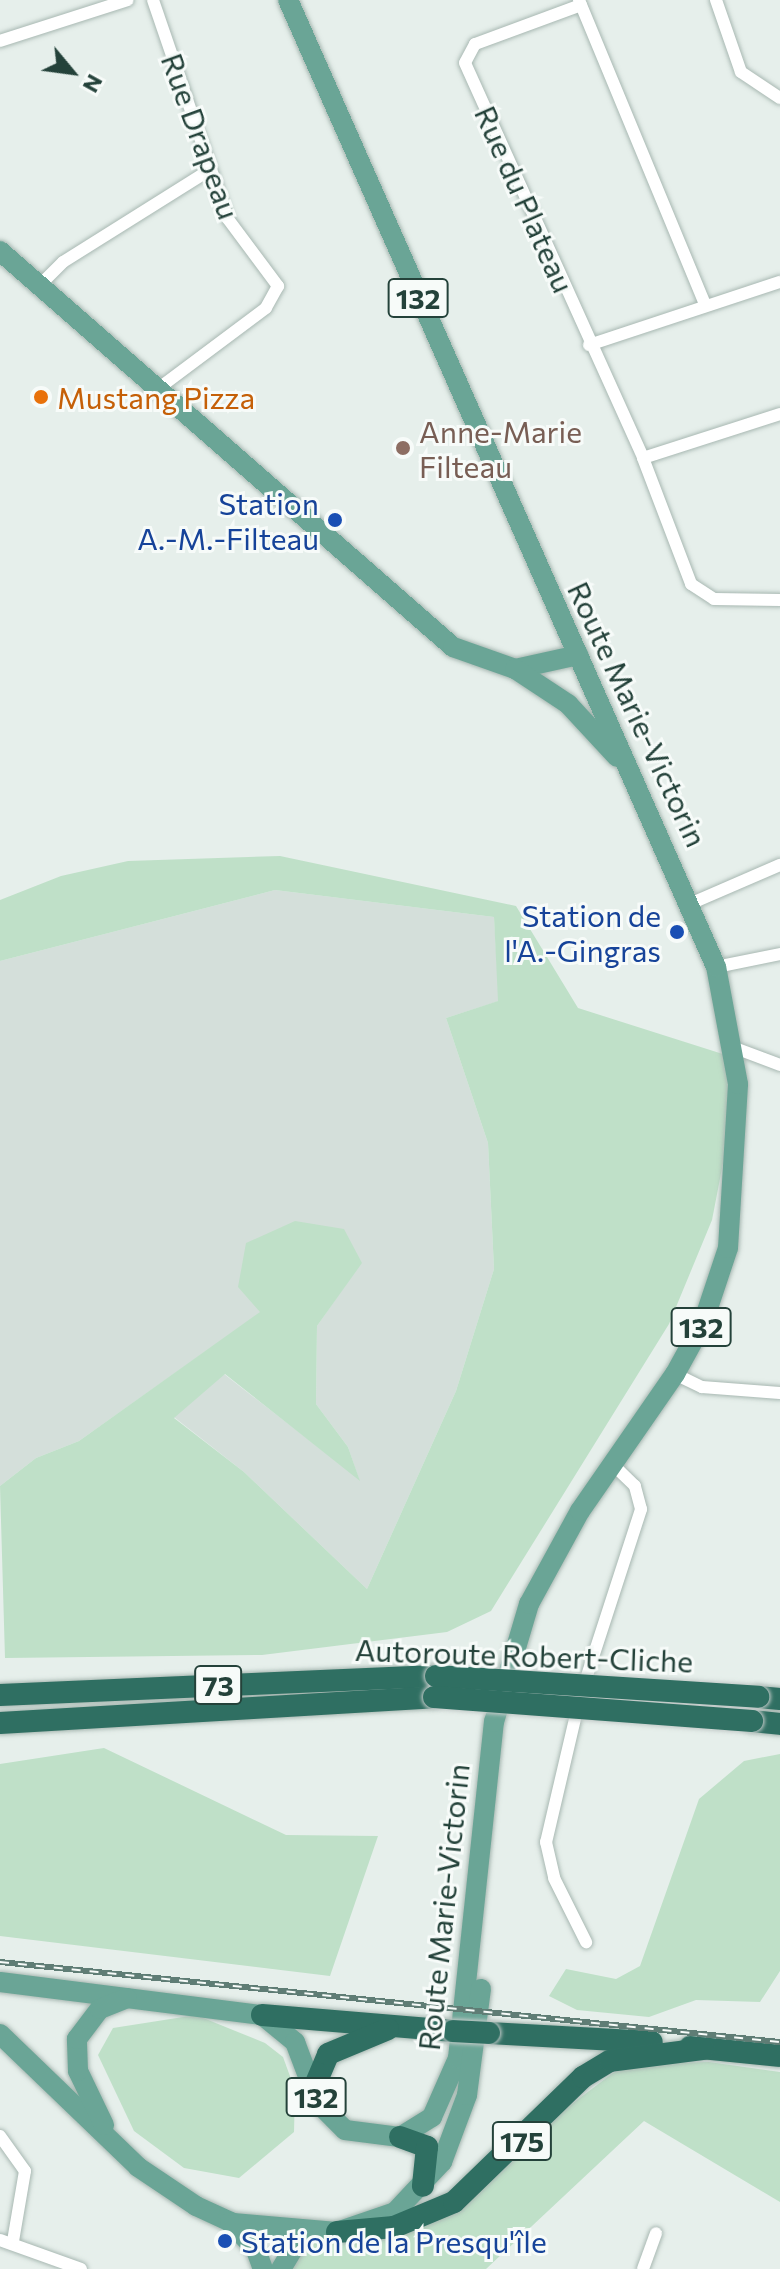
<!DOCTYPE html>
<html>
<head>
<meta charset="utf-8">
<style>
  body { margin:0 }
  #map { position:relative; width:780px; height:2269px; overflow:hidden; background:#e6efeb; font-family:Commissioner,sans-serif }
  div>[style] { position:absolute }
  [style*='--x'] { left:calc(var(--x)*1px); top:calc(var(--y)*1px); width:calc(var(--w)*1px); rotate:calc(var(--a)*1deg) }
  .built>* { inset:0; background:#d4dfda }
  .green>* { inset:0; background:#bfe0c8 }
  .roads { filter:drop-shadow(0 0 2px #a8b8b2) drop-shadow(0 0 2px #a8b8b2) }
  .street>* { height:12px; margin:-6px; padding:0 6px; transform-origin:6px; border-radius:6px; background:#fff }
  .primary>* { height:20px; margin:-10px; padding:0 10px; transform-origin:10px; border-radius:10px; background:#6aa596 }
  .highway>* { height:22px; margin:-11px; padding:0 11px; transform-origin:11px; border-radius:11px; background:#2f6f62 }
  .rail>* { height:6px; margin-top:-3px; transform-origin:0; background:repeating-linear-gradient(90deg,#f7fbf9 0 9px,#5f7d75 0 18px); box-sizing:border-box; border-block:2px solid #5f7d75 }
  .bridges { filter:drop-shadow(0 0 2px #c2cac8) drop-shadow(0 0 2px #c2cac8) }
  .highway-bridge>* { height:22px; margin:-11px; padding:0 11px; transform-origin:11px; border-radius:11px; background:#2f6f62 }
  .dots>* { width:22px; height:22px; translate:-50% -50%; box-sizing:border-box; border:4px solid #f7fbf9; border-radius:50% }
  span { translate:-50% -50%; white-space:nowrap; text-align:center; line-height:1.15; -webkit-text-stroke:6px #f7fbf9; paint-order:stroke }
  .shield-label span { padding:2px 6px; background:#f7fbf9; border:2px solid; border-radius:6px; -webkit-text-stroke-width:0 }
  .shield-label { font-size:28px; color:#24423a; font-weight:700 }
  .street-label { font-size:30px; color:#24423a }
  .food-label { font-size:30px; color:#c56008 }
  .left { translate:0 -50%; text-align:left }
  .education-label { font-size:30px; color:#785e54 }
  .transit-label { font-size:30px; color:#164399 }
  .right { translate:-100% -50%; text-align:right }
  .north { position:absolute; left:32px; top:32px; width:80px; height:80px; -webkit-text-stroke:6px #f7fbf9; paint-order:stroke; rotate:119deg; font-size:22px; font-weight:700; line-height:32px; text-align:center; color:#24423a }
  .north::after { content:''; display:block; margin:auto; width:28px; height:36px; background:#24423a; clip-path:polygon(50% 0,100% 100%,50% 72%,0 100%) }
</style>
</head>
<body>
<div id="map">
  <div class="built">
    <div style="clip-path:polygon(275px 890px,494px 917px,499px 1001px,446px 1018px,488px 1143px,494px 1269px,456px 1391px,367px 1589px,244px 1472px,174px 1417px,224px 1374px,359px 1479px,348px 1447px,316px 1404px,317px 1326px,361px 1263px,261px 1312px,79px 1441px,36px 1458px,0 1486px,0 961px)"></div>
  </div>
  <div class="green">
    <div style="clip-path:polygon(280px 856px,516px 906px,578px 1008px,729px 1056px,731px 1122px,712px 1220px,669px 1324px,491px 1611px,447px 1632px,262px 1655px,5px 1658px,0 1486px,36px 1458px,79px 1441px,260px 1312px,238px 1287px,246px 1243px,295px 1221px,344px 1229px,362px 1263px,317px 1326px,316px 1404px,348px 1447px,360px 1481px,225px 1374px,174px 1418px,244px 1472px,367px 1589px,456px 1391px,494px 1269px,488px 1143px,446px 1018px,498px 1001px,494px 917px,275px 890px,0 961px,0 900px,61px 876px,128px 861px)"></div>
    <div style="clip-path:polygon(104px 1748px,286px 1835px,378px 1836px,330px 1976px,0 1936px,0 1764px)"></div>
    <div style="clip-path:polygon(780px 1754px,780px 1971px,760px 2002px,696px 2000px,649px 2017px,577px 2010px,549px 1996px,566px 1969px,616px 1979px,640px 1966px,699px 1799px,744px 1761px)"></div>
    <div style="clip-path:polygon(196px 2015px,265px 2043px,283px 2057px,295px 2090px,294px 2132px,239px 2178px,184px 2168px,134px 2131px,98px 2055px,113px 2028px)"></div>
    <div style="clip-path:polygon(709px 2062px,780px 2072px,780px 2202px,644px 2121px,486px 2269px,286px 2269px,302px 2245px,404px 2230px,613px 2073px,636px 2064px)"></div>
  </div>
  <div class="roads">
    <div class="street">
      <div style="--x:153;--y:0;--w:231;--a:71.1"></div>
      <div style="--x:228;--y:219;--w:84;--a:53.3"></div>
      <div style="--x:278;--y:286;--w:25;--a:119"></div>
      <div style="--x:266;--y:308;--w:139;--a:143.2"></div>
      <div style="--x:579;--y:0;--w:329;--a:67.5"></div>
      <div style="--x:716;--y:0;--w:76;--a:70.9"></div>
      <div style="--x:741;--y:72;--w:47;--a:33.7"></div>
      <div style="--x:581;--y:5;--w:113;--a:159.8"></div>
      <div style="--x:475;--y:44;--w:21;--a:118"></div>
      <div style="--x:465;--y:63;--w:433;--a:65.7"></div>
      <div style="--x:643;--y:458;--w:135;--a:69.1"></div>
      <div style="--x:691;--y:584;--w:27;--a:33"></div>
      <div style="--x:714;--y:599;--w:66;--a:0.9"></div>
      <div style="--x:0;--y:41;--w:134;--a:-17.8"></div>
      <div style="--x:39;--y:286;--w:34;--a:-45"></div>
      <div style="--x:63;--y:262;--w:171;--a:-32.1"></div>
      <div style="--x:589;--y:345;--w:201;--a:-18.3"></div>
      <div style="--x:643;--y:458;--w:144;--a:-17.8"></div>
      <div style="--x:692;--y:903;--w:96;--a:-23.4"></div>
      <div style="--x:716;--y:967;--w:65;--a:-11.5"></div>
      <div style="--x:735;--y:1048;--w:48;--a:20.7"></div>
      <div style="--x:675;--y:1374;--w:30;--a:26"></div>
      <div style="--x:702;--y:1387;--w:78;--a:4.4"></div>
      <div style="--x:583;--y:1688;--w:188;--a:-72"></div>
      <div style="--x:641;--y:1509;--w:24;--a:-105"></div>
      <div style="--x:635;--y:1486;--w:30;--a:-136"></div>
      <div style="--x:578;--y:1706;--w:140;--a:103.2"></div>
      <div style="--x:546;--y:1842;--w:37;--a:77"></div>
      <div style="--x:554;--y:1878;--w:72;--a:63.4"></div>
      <div style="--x:0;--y:2136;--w:43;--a:54.5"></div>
      <div style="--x:25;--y:2171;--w:71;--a:99.7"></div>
      <div style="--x:0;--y:2240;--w:86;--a:19.7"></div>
      <div style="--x:643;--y:2269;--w:38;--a:-70"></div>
    </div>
    <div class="primary">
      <div style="--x:0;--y:251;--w:602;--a:41.16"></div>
      <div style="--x:453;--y:647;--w:66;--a:19.5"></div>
      <div style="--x:515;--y:669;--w:65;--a:-12.5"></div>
      <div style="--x:515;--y:669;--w:64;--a:33.4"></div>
      <div style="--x:568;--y:704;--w:72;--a:47.2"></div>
      <div style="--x:0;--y:1982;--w:264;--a:7.2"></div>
      <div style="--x:262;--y:2015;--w:43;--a:39.3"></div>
      <div style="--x:295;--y:2042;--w:65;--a:69.3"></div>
      <div style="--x:318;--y:2103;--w:38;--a:45"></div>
      <div style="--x:345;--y:2130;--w:55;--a:7.3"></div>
      <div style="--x:400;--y:2137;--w:38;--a:-32"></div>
      <div style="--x:432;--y:2117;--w:64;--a:-66.2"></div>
      <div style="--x:458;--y:2058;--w:338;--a:-83.9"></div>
      <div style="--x:494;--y:1722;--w:123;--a:-73.5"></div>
      <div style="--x:529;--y:1604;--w:106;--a:-61.3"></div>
      <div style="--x:580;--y:1511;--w:167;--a:-55.3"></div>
      <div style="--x:675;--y:1374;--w:58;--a:-61.2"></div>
      <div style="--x:703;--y:1323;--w:79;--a:-71.6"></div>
      <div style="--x:728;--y:1248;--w:164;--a:-86.5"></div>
      <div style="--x:738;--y:1084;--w:119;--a:-100.6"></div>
      <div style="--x:716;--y:967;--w:1057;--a:-113.87"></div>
      <div style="--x:0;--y:2034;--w:192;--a:43.9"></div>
      <div style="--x:138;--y:2167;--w:70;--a:33.9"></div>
      <div style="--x:196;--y:2206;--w:41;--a:24.7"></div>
      <div style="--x:233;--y:2223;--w:104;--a:4.9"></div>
      <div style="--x:337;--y:2232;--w:61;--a:-19"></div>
      <div style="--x:395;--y:2212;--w:69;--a:-46.8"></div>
      <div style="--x:442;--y:2162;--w:72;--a:-69.5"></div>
      <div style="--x:467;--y:2095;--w:107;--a:-82.5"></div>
      <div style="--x:104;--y:2125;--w:60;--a:-115.7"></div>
      <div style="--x:78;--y:2071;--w:32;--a:-92"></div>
      <div style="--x:77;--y:2039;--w:38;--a:-53"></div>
      <div style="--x:100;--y:2009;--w:29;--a:-22"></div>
      <div style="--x:230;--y:2222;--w:38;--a:47"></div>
      <div style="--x:256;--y:2250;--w:20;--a:70"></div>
      <div style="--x:281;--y:2269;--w:42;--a:-58.6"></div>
    </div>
    <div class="highway">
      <div style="--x:0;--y:1695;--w:436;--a:-2.5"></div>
      <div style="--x:758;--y:1697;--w:22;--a:5"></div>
      <div style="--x:752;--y:1721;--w:28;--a:6"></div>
      <div style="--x:0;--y:1723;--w:435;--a:-3.4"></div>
      <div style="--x:262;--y:2015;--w:192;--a:4.8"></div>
      <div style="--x:489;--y:2033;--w:163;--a:3.2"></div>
      <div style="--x:690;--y:2047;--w:90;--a:5.7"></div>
      <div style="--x:313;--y:2090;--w:39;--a:-67"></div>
      <div style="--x:328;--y:2054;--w:65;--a:-22.6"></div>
      <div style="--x:400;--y:2137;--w:29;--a:20"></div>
      <div style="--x:427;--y:2147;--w:39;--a:96"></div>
      <div style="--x:337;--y:2232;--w:57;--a:-5"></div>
      <div style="--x:394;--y:2227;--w:65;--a:-22.6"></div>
      <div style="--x:454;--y:2202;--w:180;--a:-44.1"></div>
      <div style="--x:583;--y:2077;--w:31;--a:-31"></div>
      <div style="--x:610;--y:2061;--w:94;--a:-7.4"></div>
    </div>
  </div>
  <div class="rail">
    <div style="--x:0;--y:1962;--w:784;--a:5.86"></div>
  </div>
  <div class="bridges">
    <div class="highway-bridge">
      <div style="--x:436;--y:1676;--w:323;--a:3.7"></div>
      <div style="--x:434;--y:1697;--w:319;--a:4.3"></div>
      <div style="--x:453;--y:2031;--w:36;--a:3"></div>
    </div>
  </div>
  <div class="dots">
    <div style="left:41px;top:397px;background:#e8710a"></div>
    <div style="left:403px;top:448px;background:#8d6e63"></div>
    <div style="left:335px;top:520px;background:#1a4fb4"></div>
    <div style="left:677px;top:932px;background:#1a4fb4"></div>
    <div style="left:225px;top:2241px;background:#1a4fb4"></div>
  </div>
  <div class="shield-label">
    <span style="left:418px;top:298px">132</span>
    <span style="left:701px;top:1327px">132</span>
    <span style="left:218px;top:1685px">73</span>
    <span style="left:316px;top:2097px">132</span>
    <span style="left:522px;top:2141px">175</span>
  </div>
  <div class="street-label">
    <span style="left:201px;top:136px;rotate:70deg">Rue Drapeau</span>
    <span style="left:525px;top:199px;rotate:66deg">Rue du Plateau</span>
    <span style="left:638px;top:714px;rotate:65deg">Route Marie-Victorin</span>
    <span style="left:524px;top:1655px;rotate:2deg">Autoroute Robert-Cliche</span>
    <span style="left:443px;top:1907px;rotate:-84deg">Route Marie-Victorin</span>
  </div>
  <div class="food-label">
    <span class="left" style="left:57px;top:397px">Mustang Pizza</span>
  </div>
  <div class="education-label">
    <span class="left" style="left:419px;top:448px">Anne-Marie<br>Filteau</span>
  </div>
  <div class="transit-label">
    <span class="right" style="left:319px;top:520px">Station<br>A.-M.-Filteau</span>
    <span class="right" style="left:661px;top:932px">Station de<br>l'A.-Gingras</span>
    <span class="left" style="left:241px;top:2241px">Station de la Presqu'île</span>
  </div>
  <div class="north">N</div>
</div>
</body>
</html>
